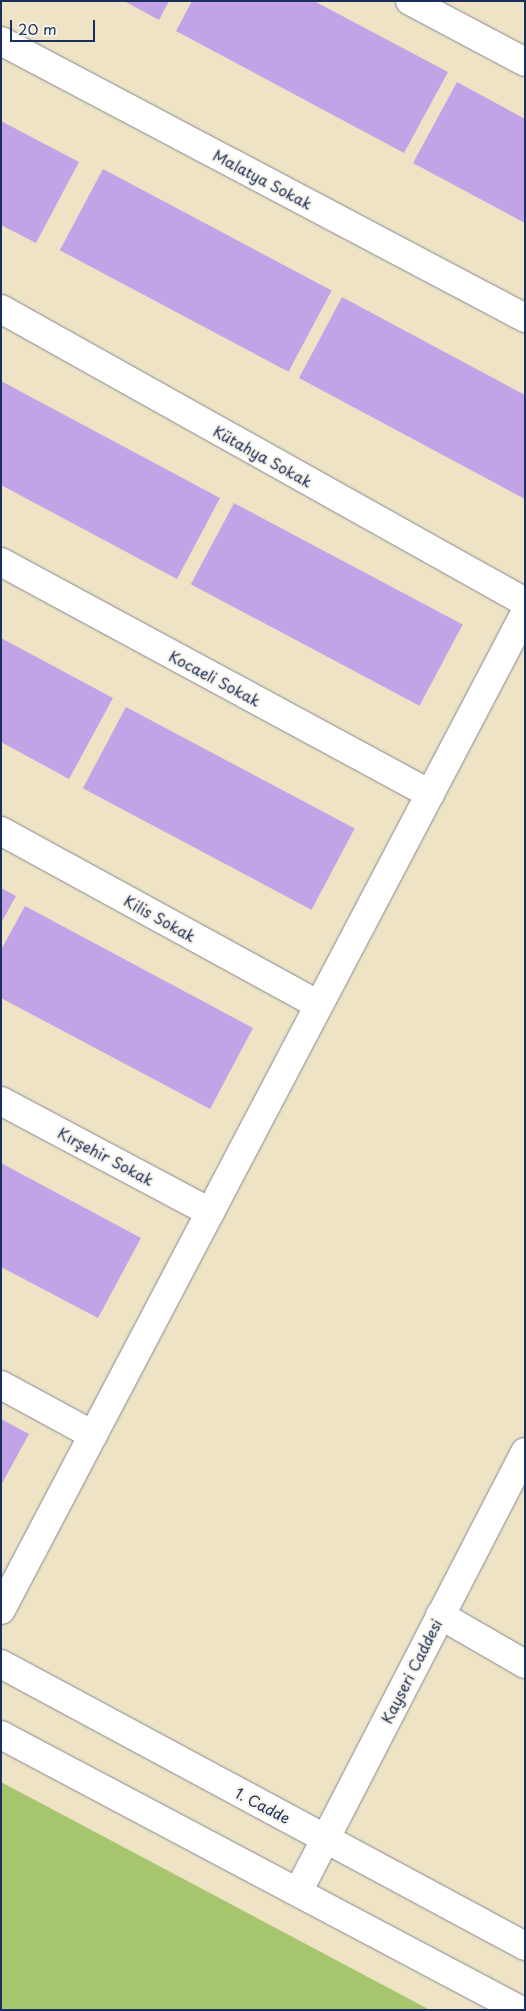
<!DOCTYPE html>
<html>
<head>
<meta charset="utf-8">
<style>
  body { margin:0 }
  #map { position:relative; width:526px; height:2011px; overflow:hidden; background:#eee3c5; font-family:"Playpen Sans",sans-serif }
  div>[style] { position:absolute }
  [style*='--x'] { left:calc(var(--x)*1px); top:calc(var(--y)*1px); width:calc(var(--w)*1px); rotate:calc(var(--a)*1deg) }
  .green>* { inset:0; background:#a6c56c }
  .building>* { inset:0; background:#c2a3e8; transform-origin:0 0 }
  .roads { filter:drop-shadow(0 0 1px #848992) drop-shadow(0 0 1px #848992) }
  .minor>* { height:28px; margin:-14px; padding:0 14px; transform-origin:14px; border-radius:14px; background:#fff }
  .tertiary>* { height:28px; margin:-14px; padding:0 14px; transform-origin:14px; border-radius:14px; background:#fff }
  span { translate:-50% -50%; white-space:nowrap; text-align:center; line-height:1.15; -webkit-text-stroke:4px #f7f3e8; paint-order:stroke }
  .street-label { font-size:15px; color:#1b2f5e }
  .frame { position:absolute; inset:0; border:2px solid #1b2f5e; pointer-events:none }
  .scale { position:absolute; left:10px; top:20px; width:85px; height:22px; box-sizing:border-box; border:2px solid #1b2f5e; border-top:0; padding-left:6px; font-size:15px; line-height:18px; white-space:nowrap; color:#1b2f5e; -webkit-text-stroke:4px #f7f3e8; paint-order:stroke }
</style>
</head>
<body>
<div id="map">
  <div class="green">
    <div style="clip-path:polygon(1px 1782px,430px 2010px,1px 2010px)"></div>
  </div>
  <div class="building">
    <div style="clip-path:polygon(124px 1px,169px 1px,159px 20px)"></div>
    <div style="clip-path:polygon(192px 1px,314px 1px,448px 72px,404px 153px,176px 31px)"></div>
    <div style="clip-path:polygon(457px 82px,525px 119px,525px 223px,413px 163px)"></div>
    <div style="clip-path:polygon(1px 121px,79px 162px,36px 243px,1px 225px)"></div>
    <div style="left:103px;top:169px;width:259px;height:92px;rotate:28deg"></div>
    <div style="clip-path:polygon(342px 297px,525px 395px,525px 499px,299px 378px)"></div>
    <div style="clip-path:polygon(1px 381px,220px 498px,177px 579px,1px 485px)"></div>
    <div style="left:234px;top:503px;width:259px;height:92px;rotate:28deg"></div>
    <div style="clip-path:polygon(1px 638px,113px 698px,69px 779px,1px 742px)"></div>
    <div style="left:126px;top:707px;width:259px;height:92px;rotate:28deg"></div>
    <div style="clip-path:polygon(1px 888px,16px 896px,1px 923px)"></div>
    <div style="clip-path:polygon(25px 906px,253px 1028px,210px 1109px,1px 998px,1px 950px)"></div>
    <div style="clip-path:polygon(1px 1163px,141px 1238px,98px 1318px,1px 1267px)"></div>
    <div style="clip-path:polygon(1px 1419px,29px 1434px,1px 1485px)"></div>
  </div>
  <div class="roads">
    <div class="minor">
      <div style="--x:410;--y:1;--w:130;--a:27.9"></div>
      <div style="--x:1;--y:41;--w:593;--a:27.86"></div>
      <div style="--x:1;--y:309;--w:600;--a:29.21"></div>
      <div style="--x:1;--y:562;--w:488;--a:28.4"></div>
      <div style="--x:1;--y:831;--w:362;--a:28.7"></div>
      <div style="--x:1;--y:1101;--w:237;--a:28"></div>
      <div style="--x:1;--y:1385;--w:105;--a:28.5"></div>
      <div style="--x:1;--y:1610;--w:1126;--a:-62.27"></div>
      <div style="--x:440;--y:1615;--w:98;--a:30"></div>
    </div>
    <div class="tertiary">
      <div style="--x:1;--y:1664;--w:595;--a:28.29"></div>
      <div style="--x:1;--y:1735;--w:587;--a:27.92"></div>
      <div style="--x:298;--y:1892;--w:495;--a:-62.7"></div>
    </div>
  </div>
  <div class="street-label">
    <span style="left:263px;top:179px;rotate:28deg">Malatya Sokak</span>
    <span style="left:263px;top:456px;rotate:29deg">Kütahya Sokak</span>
    <span style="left:215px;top:678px;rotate:28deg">Kocaeli Sokak</span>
    <span style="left:160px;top:918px;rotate:29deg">Kilis Sokak</span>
    <span style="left:106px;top:1156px;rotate:28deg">Kırşehir Sokak</span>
    <span style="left:411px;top:1671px;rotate:-63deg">Kayseri Caddesi</span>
    <span style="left:263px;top:1805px;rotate:28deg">1. Cadde</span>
  </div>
  <div class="frame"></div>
  <div class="scale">20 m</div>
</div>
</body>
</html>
